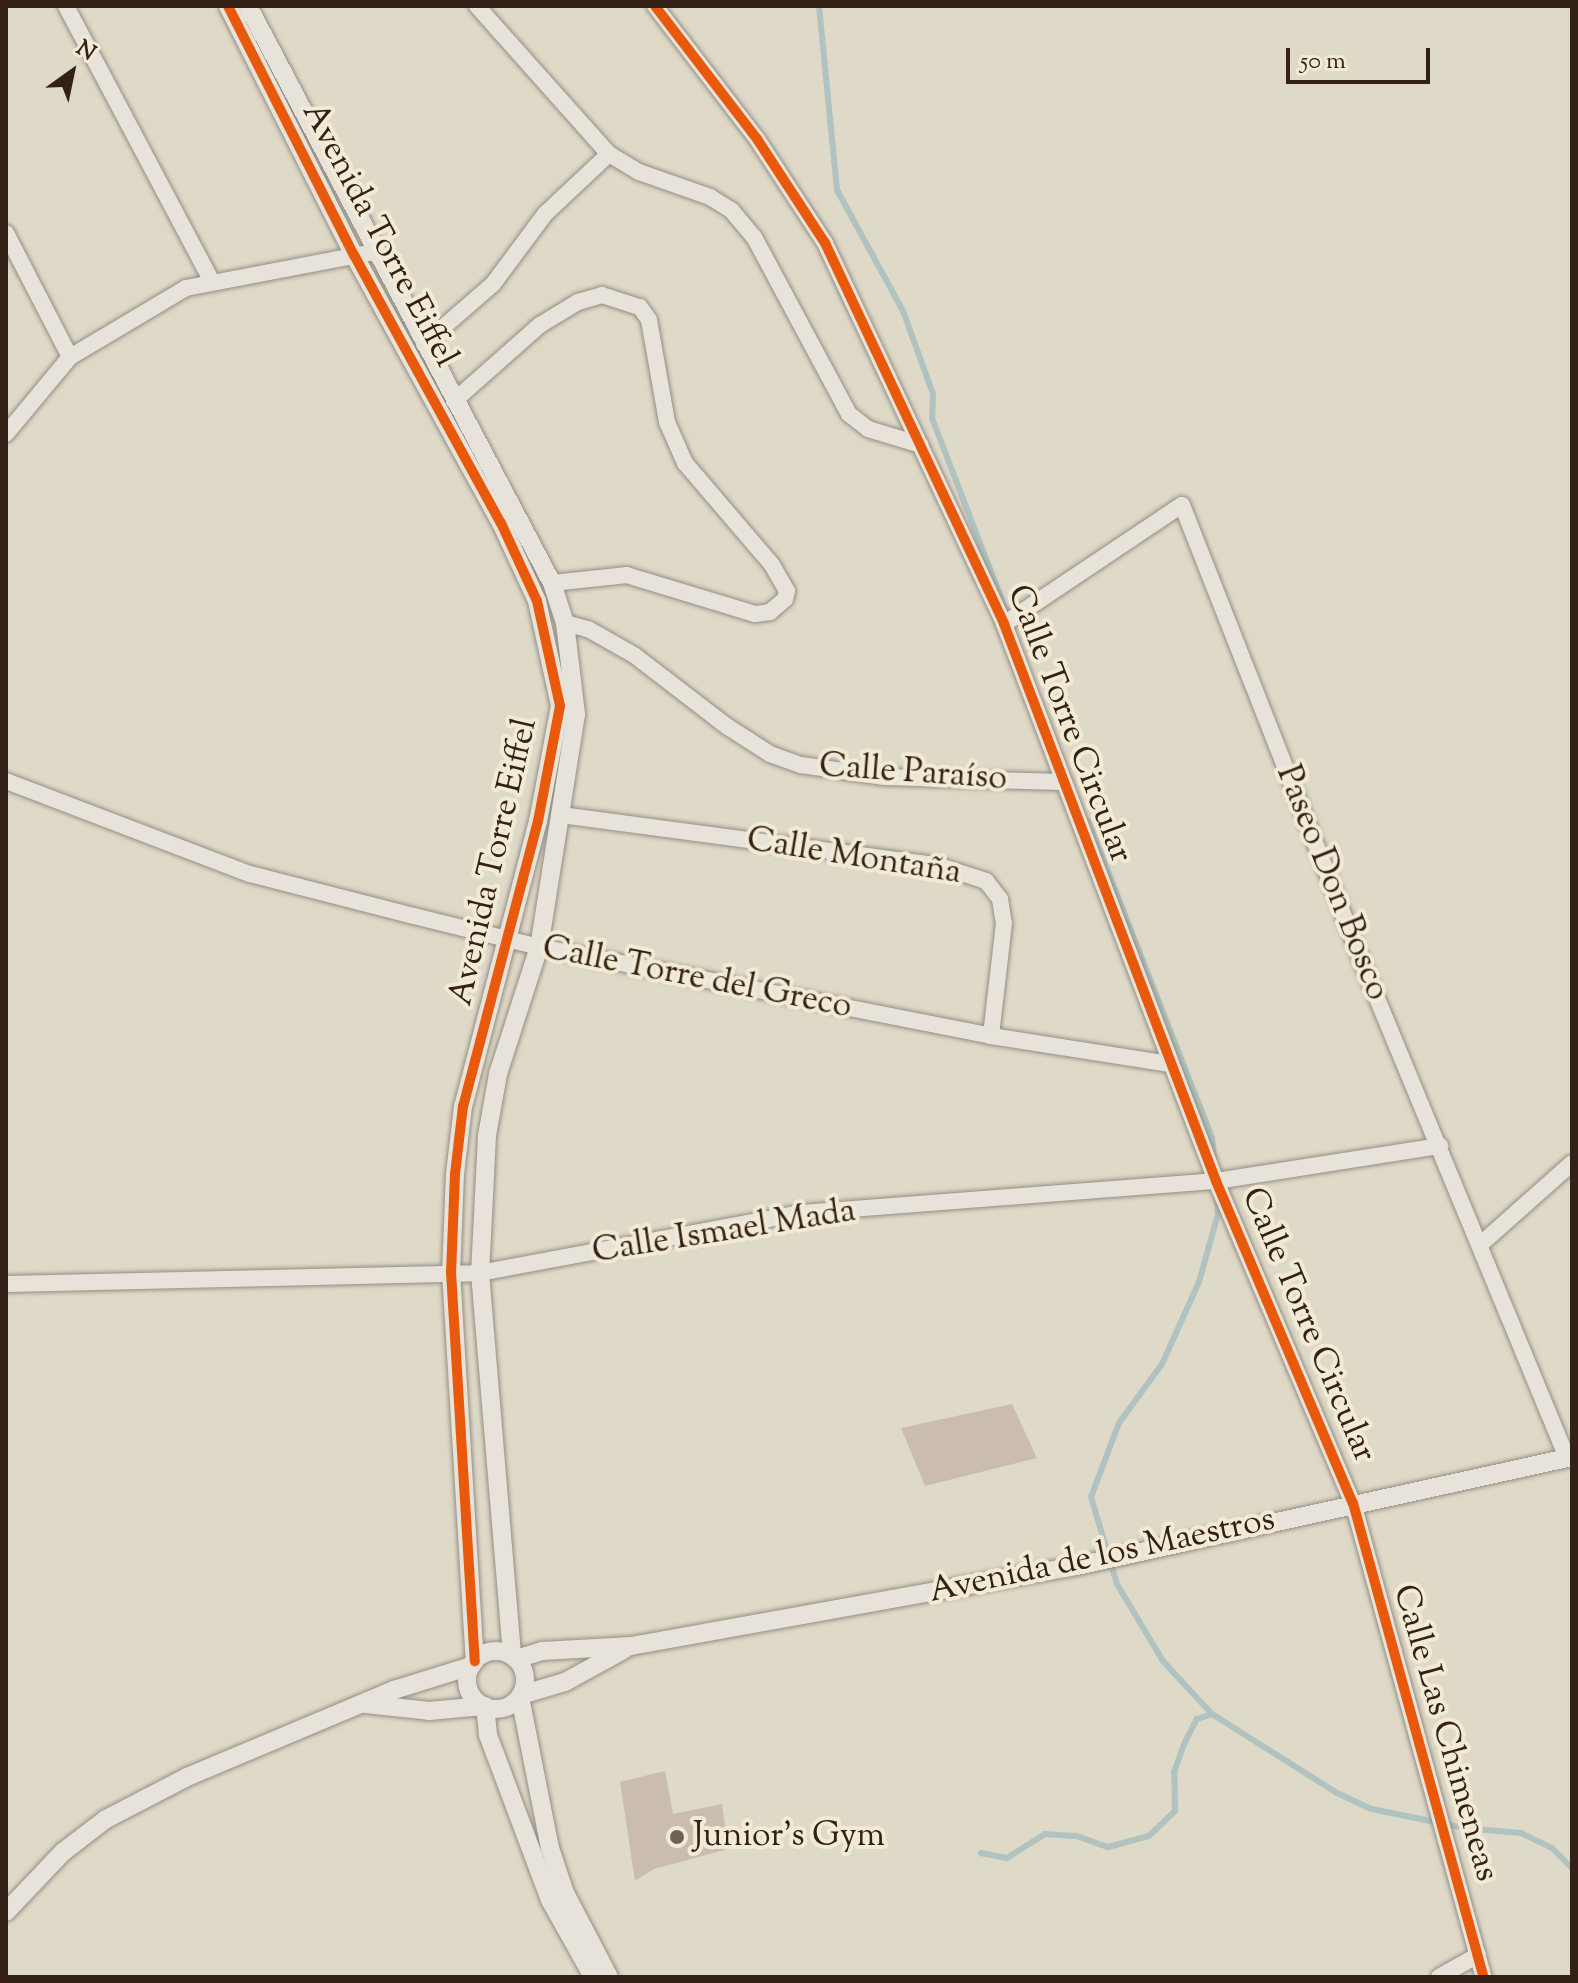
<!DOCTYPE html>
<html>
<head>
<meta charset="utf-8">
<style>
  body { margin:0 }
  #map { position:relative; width:1578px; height:1983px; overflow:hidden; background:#dfd9c8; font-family:"Sorts Mill Goudy",serif }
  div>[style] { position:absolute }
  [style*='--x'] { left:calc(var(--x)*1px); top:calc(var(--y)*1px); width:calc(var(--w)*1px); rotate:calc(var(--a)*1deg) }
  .stream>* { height:6px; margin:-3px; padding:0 3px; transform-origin:3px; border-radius:3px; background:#b0c3c0 }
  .building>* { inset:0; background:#cabcb1 }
  .roads { filter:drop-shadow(0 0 2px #948e83) drop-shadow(0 0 2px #948e83) }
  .minor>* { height:16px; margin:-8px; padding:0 8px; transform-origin:8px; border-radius:8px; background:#e7e3db }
  .tertiary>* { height:18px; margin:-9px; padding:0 9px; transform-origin:9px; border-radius:9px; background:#e7e3db }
  .tertiary>.ring { margin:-9px; padding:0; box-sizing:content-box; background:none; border:18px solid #e7e3db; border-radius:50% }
  .cycleway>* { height:10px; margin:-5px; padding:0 5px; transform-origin:5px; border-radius:5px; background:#e8590c }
  .dots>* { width:22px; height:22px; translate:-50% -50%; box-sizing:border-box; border:4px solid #f1ead5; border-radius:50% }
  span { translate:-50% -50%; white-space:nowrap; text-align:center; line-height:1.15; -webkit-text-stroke:8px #f1ead5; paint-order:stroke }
  .street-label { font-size:34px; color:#332016 }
  .poi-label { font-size:34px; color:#332016 }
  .left { translate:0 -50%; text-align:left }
  .frame { position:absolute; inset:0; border:8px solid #332016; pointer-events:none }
  .north { position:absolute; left:32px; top:32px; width:80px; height:80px; -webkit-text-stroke:6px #f1ead5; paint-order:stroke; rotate:33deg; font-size:22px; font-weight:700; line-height:32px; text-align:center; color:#332016 }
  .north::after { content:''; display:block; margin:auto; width:28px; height:36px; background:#332016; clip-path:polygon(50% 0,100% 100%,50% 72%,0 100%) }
  .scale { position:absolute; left:1286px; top:48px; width:144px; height:36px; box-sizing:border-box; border:4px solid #332016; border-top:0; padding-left:10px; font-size:24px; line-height:28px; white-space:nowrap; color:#332016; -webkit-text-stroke:6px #f1ead5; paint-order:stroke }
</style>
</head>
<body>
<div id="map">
  <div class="stream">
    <div style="--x:819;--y:6;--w:185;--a:84.4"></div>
    <div style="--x:837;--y:190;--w:138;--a:61.4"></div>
    <div style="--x:903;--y:311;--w:88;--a:70.1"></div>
    <div style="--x:933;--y:394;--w:24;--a:92"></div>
    <div style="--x:932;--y:418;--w:209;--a:69"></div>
    <div style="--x:1088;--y:821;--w:340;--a:68.6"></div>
    <div style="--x:1212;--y:1138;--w:20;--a:84"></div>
    <div style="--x:1212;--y:1714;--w:72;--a:-132.8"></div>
    <div style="--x:1163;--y:1661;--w:90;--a:-120.9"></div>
    <div style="--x:1117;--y:1584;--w:91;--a:-106.6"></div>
    <div style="--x:1091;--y:1497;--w:79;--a:-69.3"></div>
    <div style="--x:1119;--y:1423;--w:73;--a:-53.9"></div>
    <div style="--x:1162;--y:1364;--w:90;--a:-65.7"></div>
    <div style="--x:1199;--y:1282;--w:71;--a:-74.4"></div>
    <div style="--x:1218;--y:1214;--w:17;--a:-93"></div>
    <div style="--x:981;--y:1853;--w:26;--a:11"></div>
    <div style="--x:1007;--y:1858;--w:45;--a:-32.3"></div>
    <div style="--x:1045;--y:1834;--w:32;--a:4"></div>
    <div style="--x:1077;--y:1836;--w:33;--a:20"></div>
    <div style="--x:1108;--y:1847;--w:42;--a:-15"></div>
    <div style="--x:1149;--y:1836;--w:36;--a:-44"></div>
    <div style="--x:1175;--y:1811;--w:39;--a:-91"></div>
    <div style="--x:1174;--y:1772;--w:30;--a:-70"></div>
    <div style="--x:1184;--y:1744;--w:28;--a:-63"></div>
    <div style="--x:1197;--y:1719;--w:16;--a:-18"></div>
    <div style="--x:1212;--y:1714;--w:148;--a:32.3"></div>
    <div style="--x:1337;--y:1793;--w:38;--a:25"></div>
    <div style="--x:1372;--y:1809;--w:94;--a:11.7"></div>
    <div style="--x:1464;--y:1828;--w:57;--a:5"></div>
    <div style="--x:1521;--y:1833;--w:34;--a:26"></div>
    <div style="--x:1552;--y:1848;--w:28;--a:45"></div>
  </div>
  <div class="building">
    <div style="clip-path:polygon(1012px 1404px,1037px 1458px,925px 1486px,901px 1428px)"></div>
    <div style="clip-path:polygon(665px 1771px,673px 1814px,722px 1804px,728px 1849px,654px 1869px,635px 1881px,620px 1782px)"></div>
  </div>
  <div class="roads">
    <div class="minor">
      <div style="--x:66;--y:6;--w:310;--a:62.1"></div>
      <div style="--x:477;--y:6;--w:198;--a:48.3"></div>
      <div style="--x:609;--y:154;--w:35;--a:31"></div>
      <div style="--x:639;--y:172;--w:75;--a:19.4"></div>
      <div style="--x:710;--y:197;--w:26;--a:32"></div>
      <div style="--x:732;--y:211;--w:34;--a:50"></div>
      <div style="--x:754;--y:237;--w:201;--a:61.8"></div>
      <div style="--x:849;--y:414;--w:24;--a:38"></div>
      <div style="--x:868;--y:429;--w:55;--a:16.8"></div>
      <div style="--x:655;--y:6;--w:168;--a:52.5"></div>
      <div style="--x:757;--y:139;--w:124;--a:56.8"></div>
      <div style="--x:825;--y:243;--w:421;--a:64.8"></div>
      <div style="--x:1004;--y:624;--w:596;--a:69.16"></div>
      <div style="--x:1216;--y:1181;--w:350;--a:67"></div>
      <div style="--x:1353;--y:1503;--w:492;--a:74.6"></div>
      <div style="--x:6;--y:233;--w:140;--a:62.7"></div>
      <div style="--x:424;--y:344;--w:91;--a:-41"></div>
      <div style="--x:493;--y:284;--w:87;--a:-53.4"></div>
      <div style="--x:545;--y:214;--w:88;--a:-43.2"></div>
      <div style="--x:454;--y:401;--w:115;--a:-41.5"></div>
      <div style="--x:540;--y:325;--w:44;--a:-31.2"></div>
      <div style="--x:578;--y:302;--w:25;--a:-16"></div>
      <div style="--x:602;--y:295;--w:40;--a:18"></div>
      <div style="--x:640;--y:307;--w:16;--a:55"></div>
      <div style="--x:649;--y:320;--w:104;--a:80"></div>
      <div style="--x:667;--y:422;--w:45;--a:66.3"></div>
      <div style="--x:685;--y:463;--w:134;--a:49.5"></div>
      <div style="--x:772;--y:565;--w:30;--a:60"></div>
      <div style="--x:787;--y:591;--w:8;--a:104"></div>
      <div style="--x:785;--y:599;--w:20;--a:139"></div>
      <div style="--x:770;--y:612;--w:15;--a:172"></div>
      <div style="--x:755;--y:614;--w:134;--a:-163.1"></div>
      <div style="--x:627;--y:575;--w:75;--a:173.9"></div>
      <div style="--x:6;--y:434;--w:100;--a:-50.3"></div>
      <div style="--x:70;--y:357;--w:135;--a:-30.7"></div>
      <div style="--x:186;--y:288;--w:191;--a:-10.8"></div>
      <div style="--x:565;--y:623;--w:24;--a:15"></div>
      <div style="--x:588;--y:629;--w:53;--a:29.5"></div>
      <div style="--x:634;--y:655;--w:118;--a:37.5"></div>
      <div style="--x:728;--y:727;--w:50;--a:32.7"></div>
      <div style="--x:770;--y:754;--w:33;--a:20"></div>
      <div style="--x:801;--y:765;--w:84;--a:8.2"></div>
      <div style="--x:884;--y:777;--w:178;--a:1.6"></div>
      <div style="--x:1004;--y:624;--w:214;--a:-33.8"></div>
      <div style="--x:1182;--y:505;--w:491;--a:68.5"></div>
      <div style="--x:1362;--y:962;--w:537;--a:67.54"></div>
      <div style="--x:6;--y:781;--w:261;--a:20.9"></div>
      <div style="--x:250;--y:874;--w:169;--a:14.4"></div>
      <div style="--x:414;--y:916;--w:129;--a:13.9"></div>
      <div style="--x:539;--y:947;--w:461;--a:11.1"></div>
      <div style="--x:991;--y:1036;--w:180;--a:8.9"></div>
      <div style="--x:561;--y:815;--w:379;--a:7.6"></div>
      <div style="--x:937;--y:865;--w:52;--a:18.1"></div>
      <div style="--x:986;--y:881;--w:23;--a:52"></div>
      <div style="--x:1000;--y:899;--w:24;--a:81"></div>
      <div style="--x:1004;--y:923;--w:114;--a:96.6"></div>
      <div style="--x:1482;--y:1243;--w:120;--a:-41.6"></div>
      <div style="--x:6;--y:1284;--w:474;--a:-1.3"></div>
      <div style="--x:480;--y:1273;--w:326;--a:-10.6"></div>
      <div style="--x:800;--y:1213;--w:417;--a:-4.4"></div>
      <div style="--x:1216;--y:1181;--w:227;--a:-8.9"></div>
      <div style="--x:1439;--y:1977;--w:45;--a:-29.4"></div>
    </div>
    <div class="tertiary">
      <div style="--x:228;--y:6;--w:279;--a:63.2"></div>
      <div style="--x:354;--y:255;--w:306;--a:61.3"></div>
      <div style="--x:501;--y:523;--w:86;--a:65.2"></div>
      <div style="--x:537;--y:601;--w:107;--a:77.6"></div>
      <div style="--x:560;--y:706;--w:117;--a:100.8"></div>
      <div style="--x:538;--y:821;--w:295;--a:104.7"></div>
      <div style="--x:463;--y:1106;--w:68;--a:96.7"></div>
      <div style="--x:455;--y:1174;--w:98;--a:92.3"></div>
      <div style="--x:451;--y:1272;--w:390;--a:86.5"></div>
      <div style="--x:248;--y:6;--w:652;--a:62.22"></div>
      <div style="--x:552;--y:583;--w:42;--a:72"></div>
      <div style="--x:565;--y:623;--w:92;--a:83.1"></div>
      <div style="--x:576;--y:714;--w:236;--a:99"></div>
      <div style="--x:539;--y:947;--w:133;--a:107.9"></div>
      <div style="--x:498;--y:1074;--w:63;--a:100.1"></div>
      <div style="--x:487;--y:1136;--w:137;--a:92.9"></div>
      <div style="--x:480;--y:1273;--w:384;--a:85.2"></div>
      <div class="ring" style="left:467px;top:1651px;width:40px;height:40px"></div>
      <div style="--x:516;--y:1659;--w:27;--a:-17"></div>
      <div style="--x:542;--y:1651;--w:89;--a:-3.2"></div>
      <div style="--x:631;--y:1646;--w:453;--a:-10.2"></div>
      <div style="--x:1077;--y:1566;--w:507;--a:-12.42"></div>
      <div style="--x:521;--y:1695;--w:46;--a:-16.5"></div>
      <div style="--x:565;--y:1682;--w:68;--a:-28.8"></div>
      <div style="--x:520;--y:1697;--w:154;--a:78.8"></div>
      <div style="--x:550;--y:1848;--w:47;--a:71.6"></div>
      <div style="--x:565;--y:1893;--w:95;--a:62.4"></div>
      <div style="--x:366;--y:1704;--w:63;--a:6.3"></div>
      <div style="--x:429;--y:1711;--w:54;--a:-5.3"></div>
      <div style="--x:485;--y:1706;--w:29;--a:84"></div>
      <div style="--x:488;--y:1735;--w:176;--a:69.4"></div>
      <div style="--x:550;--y:1900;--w:88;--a:60.8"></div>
      <div style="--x:6;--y:1912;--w:83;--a:-46.5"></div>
      <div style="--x:63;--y:1852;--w:54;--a:-37.5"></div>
      <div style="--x:106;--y:1819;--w:91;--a:-27.4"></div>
      <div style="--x:187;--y:1777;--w:225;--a:-22.8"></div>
      <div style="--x:394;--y:1690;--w:81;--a:-17.3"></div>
    </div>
  </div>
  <div class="cycleway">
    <div style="--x:228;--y:6;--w:279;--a:63.2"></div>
    <div style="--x:354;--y:255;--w:306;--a:61.3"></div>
    <div style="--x:501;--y:523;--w:86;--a:65.2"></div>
    <div style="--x:537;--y:601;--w:107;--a:77.6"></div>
    <div style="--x:560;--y:706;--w:117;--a:100.8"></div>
    <div style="--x:538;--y:821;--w:295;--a:104.7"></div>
    <div style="--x:463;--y:1106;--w:68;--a:96.7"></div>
    <div style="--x:455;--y:1174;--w:98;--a:92.3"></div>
    <div style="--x:451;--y:1272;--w:390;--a:86.5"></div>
    <div style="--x:655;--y:6;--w:168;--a:52.5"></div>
    <div style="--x:757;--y:139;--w:124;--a:56.8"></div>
    <div style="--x:825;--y:243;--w:421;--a:64.8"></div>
    <div style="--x:1004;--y:624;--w:596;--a:69.16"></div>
    <div style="--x:1216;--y:1181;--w:350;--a:67"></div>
    <div style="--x:1353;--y:1503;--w:492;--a:74.6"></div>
  </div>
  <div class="dots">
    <div style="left:677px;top:1837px;background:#6f6154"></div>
  </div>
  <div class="street-label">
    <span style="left:379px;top:235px;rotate:62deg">Avenida Torre Eiffel</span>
    <span style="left:1069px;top:724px;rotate:69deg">Calle Torre Circular</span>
    <span style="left:913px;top:773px;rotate:4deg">Calle Paraíso</span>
    <span style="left:854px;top:857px;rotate:9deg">Calle Montaña</span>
    <span style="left:494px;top:862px;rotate:-77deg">Avenida Torre Eiffel</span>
    <span style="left:1332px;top:883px;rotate:68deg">Paseo Don Bosco</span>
    <span style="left:697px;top:978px;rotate:11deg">Calle Torre del Greco</span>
    <span style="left:724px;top:1232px;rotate:-9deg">Calle Ismael Mada</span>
    <span style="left:1308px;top:1325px;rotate:67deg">Calle Torre Circular</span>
    <span style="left:1102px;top:1556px;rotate:-12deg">Avenida de los Maestros</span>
    <span style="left:1445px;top:1733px;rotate:74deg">Calle Las Chimeneas</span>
  </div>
  <div class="poi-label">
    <span class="left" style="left:693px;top:1837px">Junior's Gym</span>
  </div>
  <div class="frame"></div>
  <div class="north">N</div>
  <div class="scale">50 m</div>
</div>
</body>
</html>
